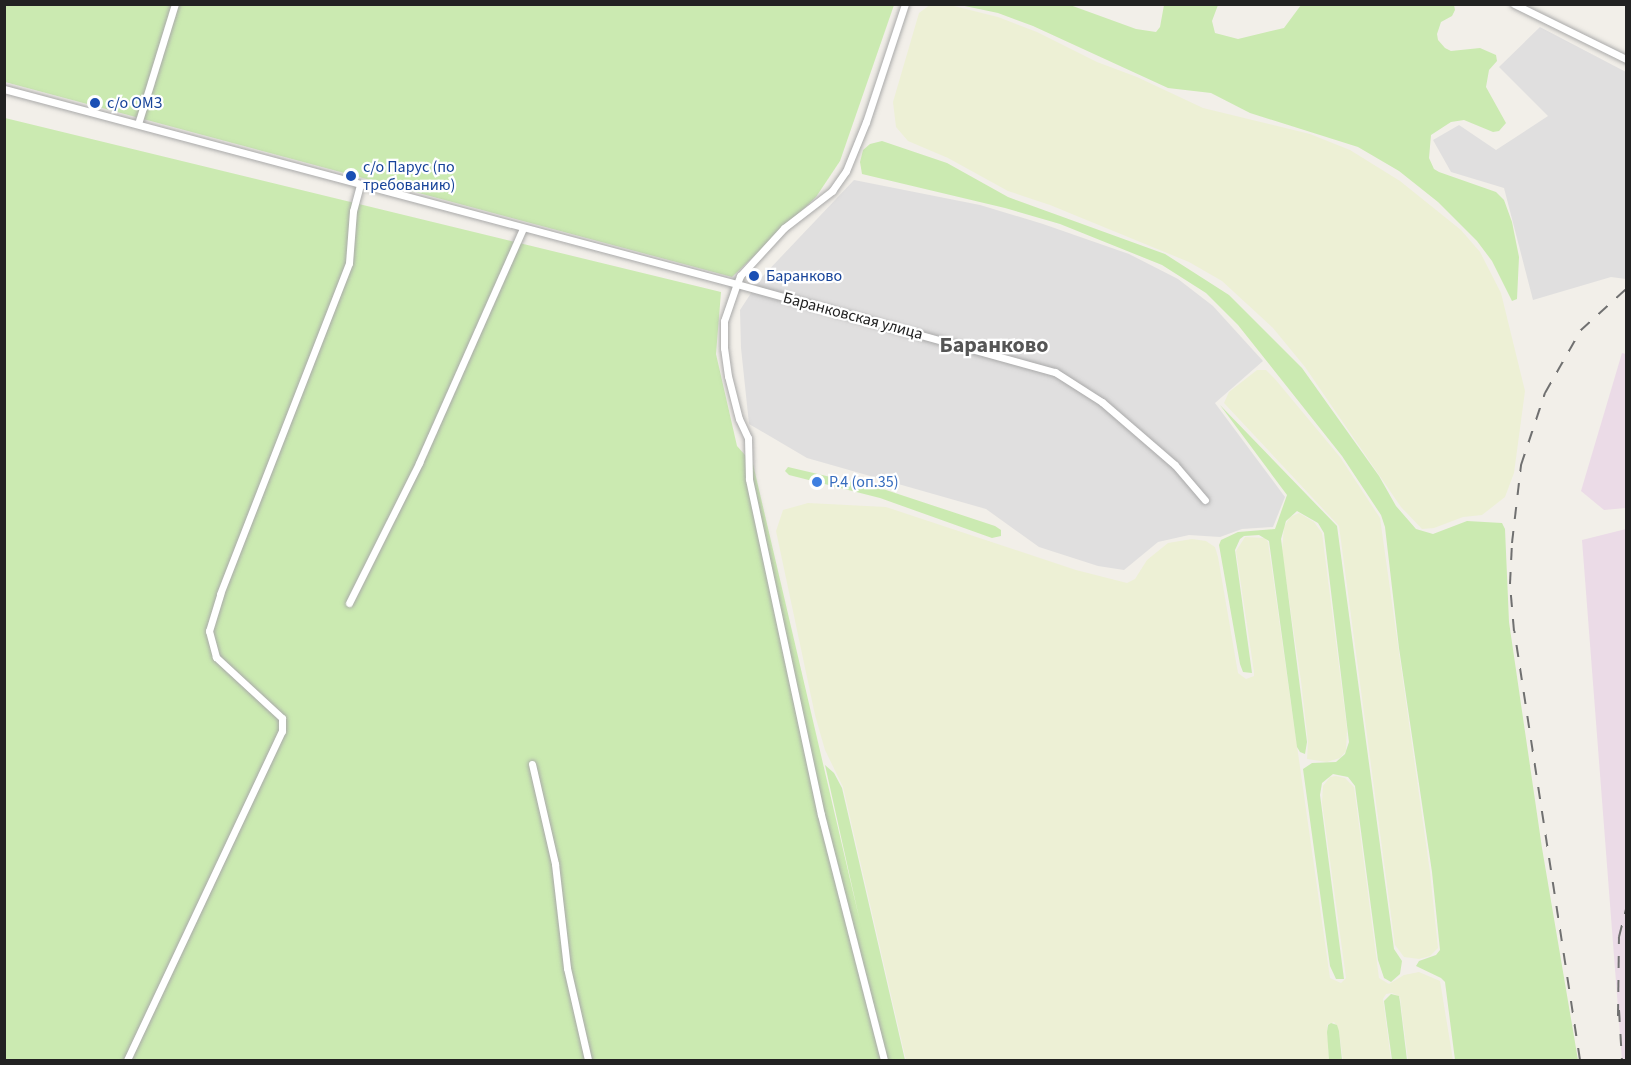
<!DOCTYPE html>
<html>
<head>
<meta charset="utf-8">
<style>
  body { margin:0 }
  #map { position:relative; width:1631px; height:1065px; overflow:hidden; background:#f2efe9; font-family:"Source Sans 3",sans-serif }
  div>[style] { position:absolute }
  [style*='--x'] { left:calc(var(--x)*1px); top:calc(var(--y)*1px); width:calc(var(--w)*1px); rotate:calc(var(--a)*1deg) }
  .residential>* { inset:0; background:#e0dfdf }
  .industrial>* { inset:0; background:#ebdbe7 }
  .farmland>* { inset:0; background:#edf0d5 }
  .grass>* { inset:0; background:#cbeab1 }
  .roads { filter:drop-shadow(0 0 2px #a9a9a9) drop-shadow(0 0 2px #a9a9a9) }
  .minor>* { height:7px; margin:-3.5px; padding:0 3.5px; transform-origin:3.5px; border-radius:3.5px; background:#fff }
  .rail>* { height:2px; margin-top:-1px; transform-origin:0; background:repeating-linear-gradient(90deg,#707070 0 12px,transparent 0 24px) }
  .dots>* { width:16px; height:16px; translate:-50% -50%; box-sizing:border-box; border:3px solid #fff; border-radius:50% }
  span { translate:-50% -50%; white-space:nowrap; text-align:center; line-height:1.15; -webkit-text-stroke:4.5px #fff; paint-order:stroke }
  .transit-label { font-size:16px; color:#164399 }
  .left { translate:0 -50%; text-align:left }
  .street-label { font-size:16px; color:#222 }
  .shop-label { font-size:16px; color:#366cbe }
  .district-label { font-size:22px; color:#555; font-weight:700 }
  .frame { position:absolute; inset:0; border:6px solid #222; pointer-events:none }
</style>
</head>
<body>
<div id="map">
  <div class="residential">
    <div style="clip-path:polygon(1540px 27px,1626px 72px,1626px 279px,1611px 277px,1533px 300px,1504px 188px,1451px 172px,1433px 140px,1459px 125px,1496px 150px,1548px 116px,1499px 67px)"></div>
    <div style="clip-path:polygon(854px 180px,980px 205px,1043px 224px,1129px 254px,1178px 279px,1213px 306px,1263px 361px,1215px 403px,1285px 497px,1273px 527px,1242px 529px,1220px 537px,1189px 535px,1158px 542px,1124px 570px,1098px 566px,1039px 547px,986px 509px,807px 458px,749px 424px,741px 348px,740px 310px,761px 278px)"></div>
  </div>
  <div class="industrial">
    <div style="clip-path:polygon(1622px 353px,1626px 354px,1626px 508px,1604px 510px,1581px 491px)"></div>
    <div style="clip-path:polygon(1626px 529px,1626px 1060px,1622px 1060px,1582px 540px)"></div>
  </div>
  <div class="farmland">
    <div style="clip-path:polygon(931px 4px,950px 5px,998px 17px,1037px 32px,1097px 62px,1137px 77px,1203px 108px,1310px 134px,1350px 150px,1400px 181px,1461px 230px,1480px 252px,1501px 293px,1525px 391px,1514px 473px,1505px 497px,1482px 515px,1463px 517px,1434px 528px,1422px 529px,1401px 507px,1305px 367px,1273px 328px,1222px 281px,1189px 262px,1050px 205px,1008px 191px,948px 158px,908px 141px,896px 127px,893px 102px,919px 13px)"></div>
    <div style="clip-path:polygon(1257px 370px,1266px 370px,1275px 379px,1340px 457px,1380px 518px,1430px 872px,1438px 948px,1430px 956px,1419px 959px,1404px 957px,1395px 945px,1339px 526px,1224px 403px,1229px 392px)"></div>
    <div style="clip-path:polygon(808px 503px,886px 507px,1076px 570px,1127px 583px,1135px 579px,1147px 560px,1168px 543px,1192px 539px,1206px 541px,1215px 547px,1218px 557px,1238px 673px,1246px 679px,1254px 676px,1254px 672px,1236px 551px,1245px 537px,1265px 538px,1268px 542px,1330px 978px,1341px 983px,1346px 978px,1322px 802px,1323px 786px,1330px 777px,1336px 776px,1345px 778px,1354px 787px,1379px 978px,1389px 984px,1404px 975px,1419px 972px,1440px 981px,1453px 1060px,1408px 1060px,1400px 997px,1392px 993px,1386px 994px,1383px 999px,1391px 1060px,1343px 1060px,1339px 1031px,1334px 1022px,1327px 1025px,1329px 1060px,906px 1060px,843px 787px,825px 750px,815px 715px,776px 531px,783px 510px)"></div>
    <div style="clip-path:polygon(1299px 513px,1314px 522px,1322px 533px,1347px 729px,1346px 751px,1340px 758px,1327px 762px,1307px 759px,1308px 742px,1301px 681px,1282px 552px,1284px 527px,1290px 517px)"></div>
  </div>
  <div class="grass">
    <div style="clip-path:polygon(4px 5px,894px 5px,840px 161px,816px 197px,732px 277px,5px 82px)"></div>
    <div style="clip-path:polygon(960px 5px,1070px 5px,1136px 29px,1156px 32px,1160px 27px,1164px 5px,1218px 5px,1212px 21px,1215px 33px,1238px 39px,1284px 28px,1301px 5px,1454px 5px,1455px 10px,1452px 16px,1441px 22px,1437px 34px,1438px 40px,1445px 48px,1451px 51px,1480px 48px,1496px 55px,1497px 61px,1489px 70px,1486px 87px,1506px 123px,1499px 131px,1493px 132px,1464px 120px,1451px 122px,1431px 135px,1429px 158px,1434px 169px,1439px 172px,1496px 192px,1504px 200px,1512px 222px,1519px 257px,1517px 299px,1512px 301px,1492px 261px,1477px 241px,1438px 202px,1399px 171px,1358px 147px,1250px 113px,1211px 93px,1168px 88px,1033px 26px,998px 13px)"></div>
    <div style="clip-path:polygon(5px 118px,721px 292px,716px 354px,737px 446px,753px 464px,860px 922px,825px 765px,834px 773px,842px 788px,905px 1060px,5px 1060px)"></div>
    <div style="clip-path:polygon(882px 141px,947px 163px,1008px 197px,1165px 254px,1229px 295px,1302px 368px,1379px 476px,1396px 506px,1416px 529px,1433px 534px,1467px 521px,1502px 523px,1505px 529px,1509px 622px,1542px 848px,1578px 1060px,1455px 1060px,1445px 982px,1441px 978px,1416px 966px,1419px 961px,1436px 955px,1440px 950px,1432px 872px,1399px 648px,1385px 527px,1381px 515px,1342px 456px,1238px 325px,1206px 293px,1162px 265px,1060px 224px,1005px 208px,862px 174px,860px 162px,863px 150px,870px 144px)"></div>
    <div style="clip-path:polygon(1220px 405px,1337px 526px,1394px 949px,1402px 961px,1400px 974px,1391px 982px,1384px 978px,1378px 960px,1355px 786px,1348px 777px,1333px 774px,1322px 783px,1320px 795px,1344px 979px,1336px 979px,1330px 966px,1303px 769px,1312px 763px,1336px 762px,1345px 754px,1349px 742px,1324px 533px,1318px 523px,1297px 511px,1286px 521px,1281px 539px,1307px 742px,1305px 754px,1300px 752px,1297px 747px,1269px 541px,1259px 535px,1244px 536px,1240px 539px,1235px 550px,1252px 673px,1243px 672px,1240px 664px,1219px 545px,1221px 540px,1238px 532px,1275px 529px,1287px 495px)"></div>
    <div style="clip-path:polygon(788px 467px,886px 490px,995px 526px,1001px 530px,1001px 536px,992px 538px,880px 498px,789px 475px,785px 471px)"></div>
    <div style="clip-path:polygon(1391px 994px,1399px 996px,1400px 1002px,1407px 1060px,1392px 1060px,1384px 1001px)"></div>
    <div style="clip-path:polygon(1331px 1023px,1337px 1025px,1339px 1031px,1342px 1060px,1329px 1060px,1327px 1032px,1328px 1025px)"></div>
  </div>
  <div class="roads">
    <div class="minor">
      <div style="--x:1514;--y:4;--w:125;--a:26.2"></div>
      <div style="--x:4;--y:89;--w:758;--a:14.9"></div>
      <div style="--x:737;--y:284;--w:9;--a:-69"></div>
      <div style="--x:740;--y:276;--w:65;--a:-47.5"></div>
      <div style="--x:784;--y:228;--w:61;--a:-37.6"></div>
      <div style="--x:832;--y:191;--w:24;--a:-55"></div>
      <div style="--x:846;--y:171;--w:53;--a:-67.8"></div>
      <div style="--x:866;--y:122;--w:124;--a:-71.7"></div>
      <div style="--x:138;--y:124;--w:126;--a:-72.9"></div>
      <div style="--x:349;--y:603;--w:157;--a:-63.4"></div>
      <div style="--x:419;--y:463;--w:257;--a:-66.1"></div>
      <div style="--x:532;--y:764;--w:103;--a:77"></div>
      <div style="--x:555;--y:864;--w:105;--a:83.4"></div>
      <div style="--x:567;--y:968;--w:94;--a:77.1"></div>
      <div style="--x:127;--y:1060;--w:364;--a:-64.8"></div>
      <div style="--x:282;--y:731;--w:13;--a:-90"></div>
      <div style="--x:282;--y:718;--w:90;--a:-137.3"></div>
      <div style="--x:216;--y:657;--w:27;--a:-105"></div>
      <div style="--x:209;--y:631;--w:39;--a:-73"></div>
      <div style="--x:220;--y:594;--w:355;--a:-68.7"></div>
      <div style="--x:349;--y:263;--w:52;--a:-85.6"></div>
      <div style="--x:353;--y:211;--w:28;--a:-75"></div>
      <div style="--x:884;--y:1060;--w:253;--a:-104.4"></div>
      <div style="--x:821;--y:815;--w:344;--a:-102.1"></div>
      <div style="--x:749;--y:479;--w:41;--a:-91.4"></div>
      <div style="--x:748;--y:438;--w:21;--a:-115"></div>
      <div style="--x:739;--y:419;--w:44;--a:-104.3"></div>
      <div style="--x:728;--y:376;--w:28;--a:-98"></div>
      <div style="--x:724;--y:348;--w:27;--a:-90"></div>
      <div style="--x:724;--y:321;--w:39;--a:-71"></div>
      <div style="--x:737;--y:284;--w:330;--a:15.5"></div>
      <div style="--x:1055;--y:372;--w:56;--a:32.6"></div>
      <div style="--x:1102;--y:402;--w:96;--a:40.8"></div>
      <div style="--x:1175;--y:465;--w:46;--a:49.4"></div>
    </div>
  </div>
  <div class="rail">
    <div style="--x:1619;--y:1010;--w:50;--a:86.6"></div>
    <div style="--x:1618;--y:1016;--w:79;--a:-89.3"></div>
    <div style="--x:1619;--y:937;--w:30;--a:-76"></div>
    <div style="--x:1580;--y:1060;--w:434;--a:-98.7"></div>
    <div style="--x:1514;--y:631;--w:47;--a:-94.9"></div>
    <div style="--x:1510;--y:584;--w:41;--a:-87.2"></div>
    <div style="--x:1512;--y:543;--w:79;--a:-83.4"></div>
    <div style="--x:1521;--y:465;--w:76;--a:-71.6"></div>
    <div style="--x:1545;--y:393;--w:73;--a:-60.3"></div>
    <div style="--x:1581;--y:330;--w:61;--a:-42.3"></div>
  </div>
  <div class="dots">
    <div style="left:95px;top:103px;background:#1a4fb4"></div>
    <div style="left:351px;top:176px;background:#1a4fb4"></div>
    <div style="left:754px;top:276px;background:#1a4fb4"></div>
    <div style="left:817px;top:482px;background:#3f7fe0"></div>
  </div>
  <div class="transit-label">
    <span class="left" style="left:107px;top:103px">с/о ОМЗ</span>
    <span class="left" style="left:363px;top:176px">с/о Парус (по<br>требованию)</span>
    <span class="left" style="left:766px;top:276px">Баранково</span>
  </div>
  <div class="street-label">
    <span style="left:853px;top:316px;rotate:15deg">Баранковская улица</span>
  </div>
  <div class="shop-label">
    <span class="left" style="left:829px;top:482px">Р.4 (оп.35)</span>
  </div>
  <div class="district-label">
    <span style="left:994px;top:346px">Баранково</span>
  </div>
  <div class="frame"></div>
</div>
</body>
</html>
